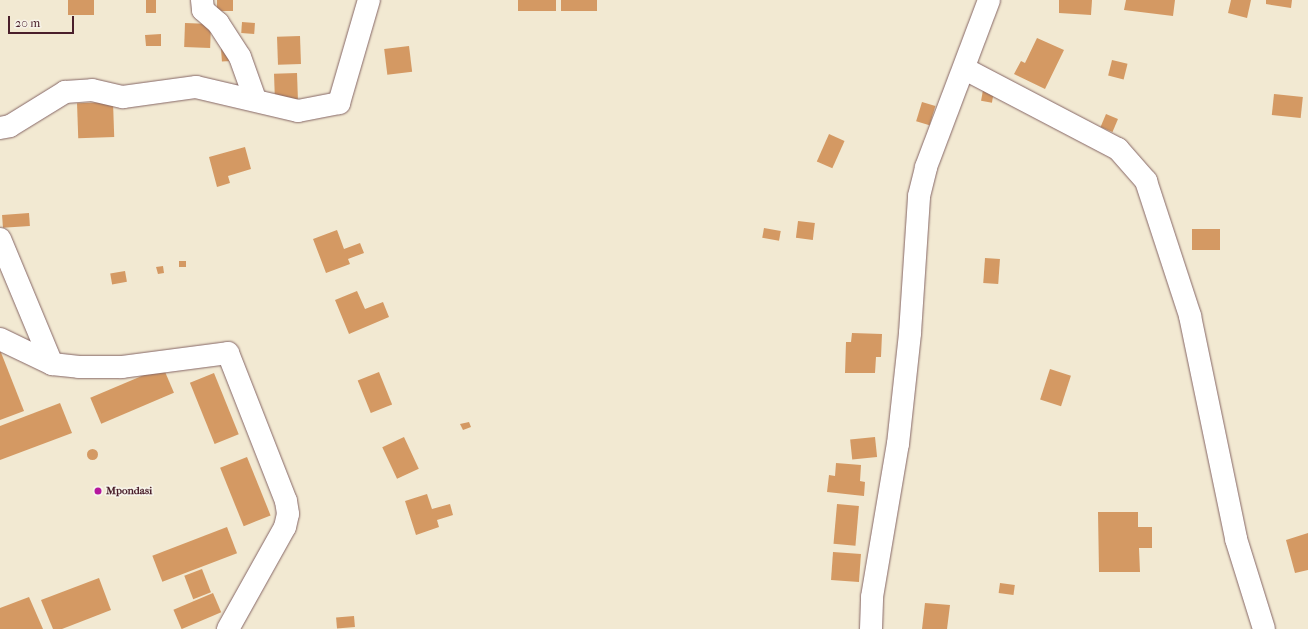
<!DOCTYPE html>
<html>
<head>
<meta charset="utf-8">
<style>
  body { margin:0 }
  #map { position:relative; width:1308px; height:629px; overflow:hidden; background:#f2e9d2; font-family:"IM FELL French Canon",serif }
  div>[style] { position:absolute }
  [style*='--x'] { left:calc(var(--x)*1px); top:calc(var(--y)*1px); width:calc(var(--w)*1px); rotate:calc(var(--a)*1deg) }
  .building>* { inset:0; background:#d49963; transform-origin:0 0 }
  .round { border-radius:50% }
  .roads { filter:drop-shadow(0 0 1px #856665) drop-shadow(0 0 1px #856665) }
  .minor>* { height:22px; margin:-11px; padding:0 11px; transform-origin:11px; border-radius:11px; background:#fff }
  .dots>* { width:11px; height:11px; translate:-50% -50%; box-sizing:border-box; border:2px solid #f7f3e8; border-radius:50% }
  span { translate:-50% -50%; white-space:nowrap; text-align:center; line-height:1.15; -webkit-text-stroke:3.5px #f7f3e8; paint-order:stroke }
  .poi-label { font-size:11px; color:#4a1f2b; font-weight:700 }
  .left { translate:0 -50%; text-align:left }
  .scale { position:absolute; left:8px; top:16px; width:66px; height:18px; box-sizing:border-box; border:2px solid #4a1f2b; border-top:0; padding-left:5px; font-size:12px; line-height:14px; white-space:nowrap; color:#4a1f2b; -webkit-text-stroke:3px #f7f3e8; paint-order:stroke }
</style>
</head>
<body>
<div id="map">
  <div class="building">
    <div style="left:68px;top:0;width:26px;height:15px"></div>
    <div style="left:146px;top:0;width:10px;height:13px"></div>
    <div style="left:217px;top:0;width:16px;height:11px"></div>
    <div style="left:518px;top:0;width:38px;height:11px"></div>
    <div style="left:561px;top:0;width:36px;height:11px"></div>
    <div style="clip-path:polygon(1059px 0,1092px 0,1091px 15px,1059px 13px)"></div>
    <div style="clip-path:polygon(1126px 0,1175px 0,1173px 16px,1124px 10px)"></div>
    <div style="clip-path:polygon(1231px 0,1251px 0,1247px 18px,1228px 13px)"></div>
    <div style="clip-path:polygon(1266px 0,1292px 0,1291px 8px,1266px 4px)"></div>
    <div style="left:242px;top:22px;width:13px;height:11px;rotate:4deg"></div>
    <div style="left:185px;top:23px;width:26px;height:24px;rotate:2deg"></div>
    <div style="clip-path:polygon(161px 34px,161px 46px,146px 46px,145px 35px)"></div>
    <div style="left:300px;top:36px;width:28px;height:23px;rotate:88deg"></div>
    <div style="clip-path:polygon(1037px 38px,1064px 50px,1045px 89px,1014px 74px,1021px 61px,1025px 63px)"></div>
    <div style="left:409px;top:46px;width:26px;height:25px;rotate:83deg"></div>
    <div style="left:230px;top:48px;width:13px;height:9px;rotate:86deg"></div>
    <div style="left:1112px;top:60px;width:16px;height:16px;rotate:14deg"></div>
    <div style="left:297px;top:73px;width:26px;height:23px;rotate:88deg"></div>
    <div style="left:983px;top:90px;width:11px;height:11px;rotate:10deg"></div>
    <div style="left:1274px;top:94px;width:29px;height:21px;rotate:6deg"></div>
    <div style="left:113px;top:102px;width:35px;height:36px;rotate:88deg"></div>
    <div style="left:922px;top:102px;width:14px;height:20px;rotate:17deg"></div>
    <div style="left:1106px;top:114px;width:13px;height:14px;rotate:23deg"></div>
    <div style="left:829px;top:134px;width:17px;height:30px;rotate:24deg"></div>
    <div style="clip-path:polygon(245px 147px,251px 169px,228px 176px,230px 183px,217px 187px,209px 157px)"></div>
    <div style="left:29px;top:213px;width:13px;height:27px;rotate:86deg"></div>
    <div style="left:798px;top:221px;width:17px;height:17px;rotate:7deg"></div>
    <div style="left:764px;top:228px;width:17px;height:10px;rotate:10deg"></div>
    <div style="left:1192px;top:229px;width:28px;height:21px"></div>
    <div style="clip-path:polygon(337px 230px,344px 249px,360px 243px,364px 253px,348px 259px,350px 264px,326px 273px,313px 239px)"></div>
    <div style="left:985px;top:258px;width:15px;height:25px;rotate:4deg"></div>
    <div style="left:179px;top:261px;width:7px;height:6px"></div>
    <div style="clip-path:polygon(163px 266px,164px 273px,158px 274px,156px 267px)"></div>
    <div style="left:125px;top:271px;width:11px;height:15px;rotate:80deg"></div>
    <div style="clip-path:polygon(357px 291px,365px 309px,383px 302px,389px 317px,349px 334px,335px 300px)"></div>
    <div style="clip-path:polygon(852px 333px,882px 334px,881px 357px,876px 357px,875px 373px,845px 373px,846px 342px,851px 342px)"></div>
    <div style="clip-path:polygon(0 350px,24px 411px,0 420px)"></div>
    <div style="left:163px;top:367px;width:28px;height:79px;rotate:67deg"></div>
    <div style="left:1050px;top:369px;width:22px;height:32px;rotate:18deg"></div>
    <div style="left:379px;top:372px;width:35px;height:23px;rotate:68deg"></div>
    <div style="left:214px;top:373px;width:66px;height:26px;rotate:68deg"></div>
    <div style="clip-path:polygon(60px 403px,72px 433px,0 460px,0 426px)"></div>
    <div style="clip-path:polygon(469px 422px,471px 427px,463px 430px,460px 424px)"></div>
    <div style="left:404px;top:437px;width:35px;height:24px;rotate:65deg"></div>
    <div style="left:875px;top:437px;width:20px;height:25px;rotate:84deg"></div>
    <div class="round" style="left:86.5px;top:448.5px;width:11px;height:11px"></div>
    <div style="left:247px;top:457px;width:63px;height:29px;rotate:68deg"></div>
    <div style="clip-path:polygon(836px 463px,861px 465px,860px 481px,865px 482px,864px 496px,827px 492px,829px 475px,835px 476px)"></div>
    <div style="clip-path:polygon(427px 494px,432px 509px,450px 504px,453px 515px,437px 520px,439px 527px,416px 535px,405px 501px)"></div>
    <div style="left:837px;top:504px;width:22px;height:40px;rotate:5deg"></div>
    <div style="clip-path:polygon(1098px 512px,1138px 512px,1138px 527px,1152px 527px,1152px 548px,1139px 548px,1140px 572px,1099px 572px)"></div>
    <div style="left:227px;top:527px;width:28px;height:80px;rotate:69deg"></div>
    <div style="clip-path:polygon(1308px 533px,1308px 570px,1295px 573px,1286px 540px)"></div>
    <div style="left:833px;top:552px;width:28px;height:28px;rotate:4deg"></div>
    <div style="left:202px;top:569px;width:25px;height:19px;rotate:69deg"></div>
    <div style="clip-path:polygon(99px 578px,111px 610px,62px 629px,53px 629px,41px 600px)"></div>
    <div style="left:1000px;top:583px;width:15px;height:10px;rotate:8deg"></div>
    <div style="left:213px;top:593px;width:21px;height:43px;rotate:67deg"></div>
    <div style="clip-path:polygon(29px 597px,43px 629px,0 629px,0 608px)"></div>
    <div style="clip-path:polygon(925px 603px,950px 605px,947px 629px,922px 629px)"></div>
    <div style="left:354px;top:616px;width:11px;height:18px;rotate:85deg"></div>
  </div>
  <div class="roads">
    <div class="minor">
      <div style="--x:202;--y:0;--w:10;--a:84"></div>
      <div style="--x:203;--y:10;--w:20;--a:41"></div>
      <div style="--x:218;--y:23;--w:40;--a:57.1"></div>
      <div style="--x:240;--y:57;--w:45;--a:70.3"></div>
      <div style="--x:965;--y:69;--w:173;--a:27.6"></div>
      <div style="--x:1118;--y:149;--w:43;--a:48.8"></div>
      <div style="--x:1146;--y:181;--w:142;--a:71.9"></div>
      <div style="--x:1190;--y:316;--w:228;--a:78.3"></div>
      <div style="--x:1236;--y:539;--w:94;--a:72.7"></div>
      <div style="--x:0;--y:128;--w:10;--a:-11"></div>
      <div style="--x:10;--y:126;--w:65;--a:-31.7"></div>
      <div style="--x:65;--y:92;--w:27;--a:-4"></div>
      <div style="--x:92;--y:90;--w:32;--a:13"></div>
      <div style="--x:123;--y:97;--w:74;--a:-7.8"></div>
      <div style="--x:196;--y:87;--w:105;--a:13.2"></div>
      <div style="--x:298;--y:111;--w:42;--a:-11"></div>
      <div style="--x:339;--y:103;--w:107;--a:-73.8"></div>
      <div style="--x:0;--y:239;--w:135;--a:67.4"></div>
      <div style="--x:0;--y:339;--w:58;--a:25.7"></div>
      <div style="--x:52;--y:364;--w:27;--a:6"></div>
      <div style="--x:79;--y:367;--w:43;--a:0"></div>
      <div style="--x:122;--y:367;--w:107;--a:-7.5"></div>
      <div style="--x:228;--y:353;--w:159;--a:68.6"></div>
      <div style="--x:286;--y:501;--w:13;--a:81"></div>
      <div style="--x:288;--y:514;--w:13;--a:103"></div>
      <div style="--x:285;--y:527;--w:117;--a:119.2"></div>
      <div style="--x:871;--y:629;--w:32;--a:-88"></div>
      <div style="--x:872;--y:597;--w:155;--a:-80.4"></div>
      <div style="--x:898;--y:444;--w:112;--a:-83.8"></div>
      <div style="--x:910;--y:333;--w:137;--a:-86.2"></div>
      <div style="--x:919;--y:196;--w:30;--a:-76"></div>
      <div style="--x:926;--y:167;--w:178;--a:-69.3"></div>
    </div>
  </div>
  <div class="dots">
    <div style="left:98px;top:491px;background:#b5179e"></div>
  </div>
  <div class="poi-label">
    <span class="left" style="left:106px;top:491px">Mpondasi</span>
  </div>
  <div class="scale">20 m</div>
</div>
</body>
</html>
